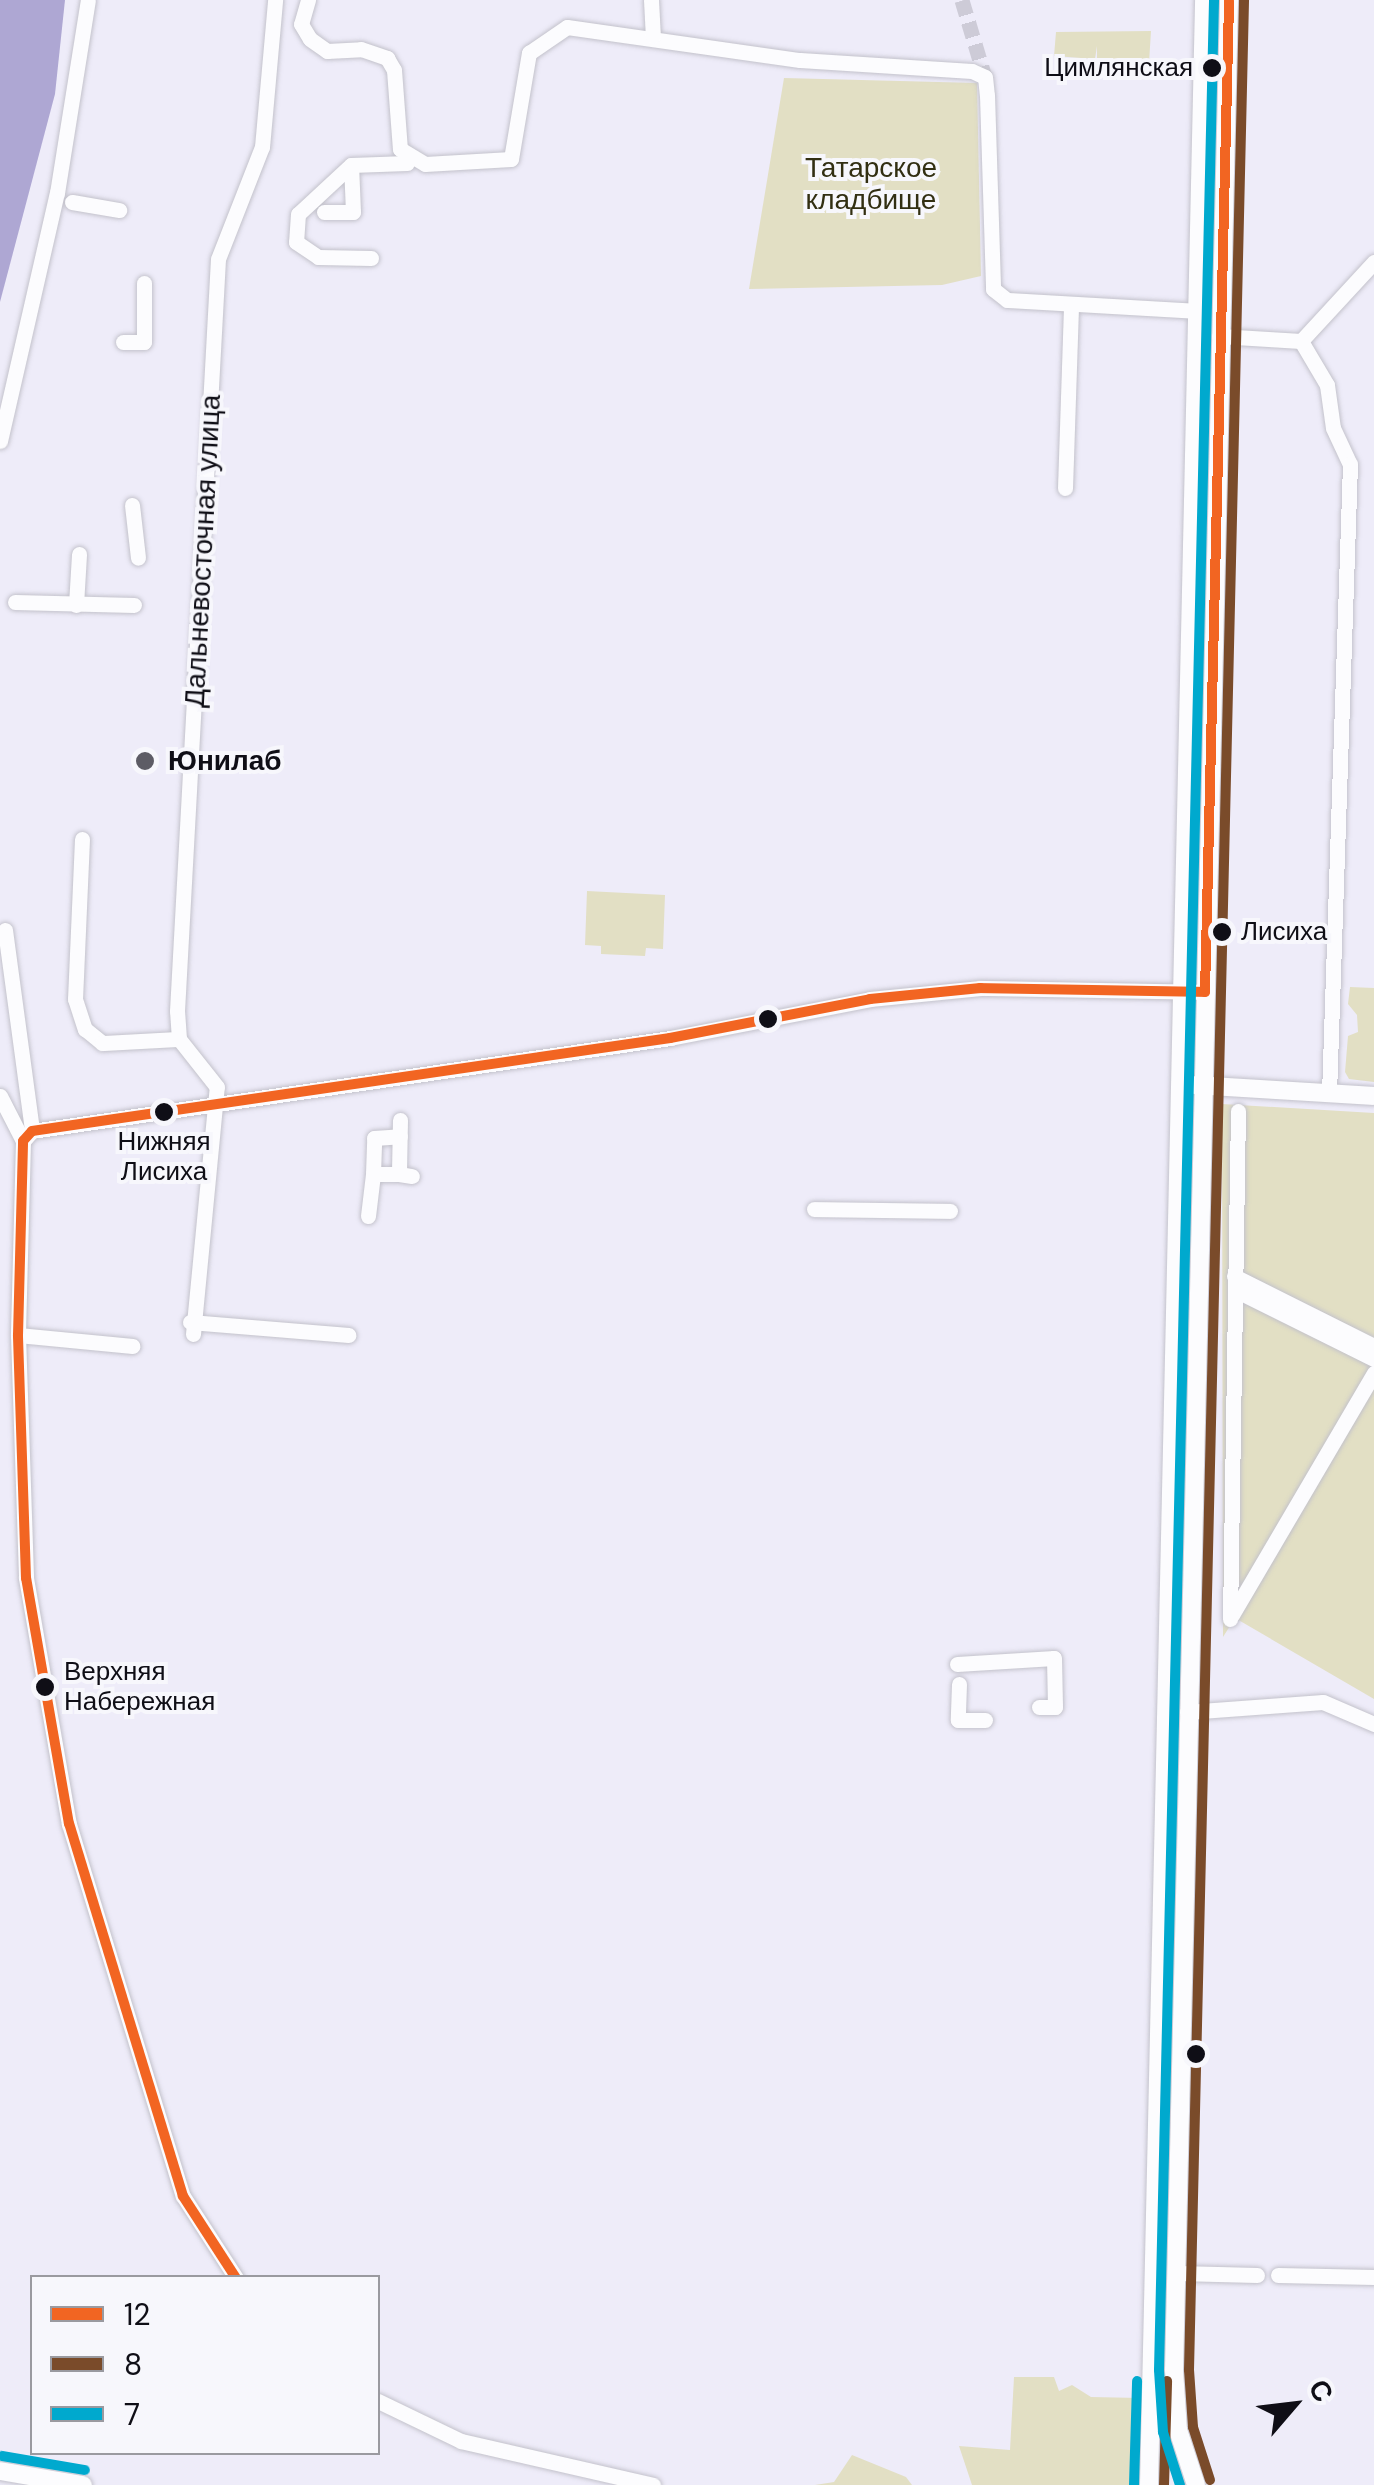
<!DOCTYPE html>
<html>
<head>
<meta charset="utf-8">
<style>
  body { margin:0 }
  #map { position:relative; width:1374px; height:2485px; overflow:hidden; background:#eeecf9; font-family:"DM Sans",sans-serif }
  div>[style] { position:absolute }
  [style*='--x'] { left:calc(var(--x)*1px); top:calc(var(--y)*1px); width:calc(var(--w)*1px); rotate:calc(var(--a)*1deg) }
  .green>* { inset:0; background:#e2dfc4 }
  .water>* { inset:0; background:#aea7d3 }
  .minor-tunnel>* { height:15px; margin-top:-7.5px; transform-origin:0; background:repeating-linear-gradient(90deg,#cdcbd7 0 15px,transparent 0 23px) }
  .roads { filter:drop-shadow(0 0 2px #c3c2cb) drop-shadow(0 0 2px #c3c2cb) }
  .minor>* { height:15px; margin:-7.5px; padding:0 7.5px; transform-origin:7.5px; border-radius:7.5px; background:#fcfcfe }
  .major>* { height:18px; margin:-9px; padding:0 9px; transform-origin:9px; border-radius:9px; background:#fcfcfe }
  .bus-1>* { height:10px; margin:-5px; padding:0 5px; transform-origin:5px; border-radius:5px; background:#f26522 }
  .bus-2>* { height:10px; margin:-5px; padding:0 5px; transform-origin:5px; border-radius:5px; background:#7a4b2a }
  .bus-3>* { height:10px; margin:-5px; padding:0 5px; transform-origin:5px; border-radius:5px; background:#00a9ce }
  .dots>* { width:28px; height:28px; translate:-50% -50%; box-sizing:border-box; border:5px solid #f7f7fc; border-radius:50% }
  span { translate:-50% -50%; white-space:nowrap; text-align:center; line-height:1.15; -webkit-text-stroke:8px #f7f7fc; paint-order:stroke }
  .bus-label { font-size:26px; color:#0f0e16 }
  .right { translate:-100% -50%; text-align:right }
  .left { translate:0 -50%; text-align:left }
  .park-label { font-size:28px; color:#322f12 }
  .street-label { font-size:28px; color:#0f0e16 }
  .poi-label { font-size:28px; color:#0f0e16; font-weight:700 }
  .legend { position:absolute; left:30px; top:2275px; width:350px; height:180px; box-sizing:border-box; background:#f7f7fc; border:2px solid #9a9aa0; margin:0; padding:12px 18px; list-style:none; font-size:30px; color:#0f0e16 }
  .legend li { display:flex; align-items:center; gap:20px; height:50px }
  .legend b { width:50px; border:2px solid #9a9aa0 }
  .north { position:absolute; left:1244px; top:2355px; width:100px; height:100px; -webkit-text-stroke:8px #f7f7fc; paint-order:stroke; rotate:62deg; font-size:28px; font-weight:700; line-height:40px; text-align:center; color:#0f0e16 }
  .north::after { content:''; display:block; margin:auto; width:35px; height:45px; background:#0f0e16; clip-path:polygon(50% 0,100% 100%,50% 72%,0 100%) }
</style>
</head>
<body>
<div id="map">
  <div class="green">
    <div style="clip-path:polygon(1151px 31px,1149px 63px,1097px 61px,1097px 46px,1095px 59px,1054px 56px,1056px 32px)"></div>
    <div style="clip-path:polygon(784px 78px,977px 83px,981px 276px,942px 285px,749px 289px)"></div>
    <div style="clip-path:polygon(587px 891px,665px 895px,663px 949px,646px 948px,645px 956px,601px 954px,601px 946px,585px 945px)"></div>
    <div style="clip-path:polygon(1350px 987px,1374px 988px,1374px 1082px,1349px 1079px,1345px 1072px,1348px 1036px,1358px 1032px,1357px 1015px,1348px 1004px)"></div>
    <div style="clip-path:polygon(1222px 1104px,1374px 1113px,1374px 1699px,1235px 1618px,1223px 1637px)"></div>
    <div style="clip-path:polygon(1014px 2377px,1054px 2377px,1059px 2391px,1072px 2385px,1091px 2397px,1140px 2398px,1136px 2485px,972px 2485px,959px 2446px,1010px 2450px)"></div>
    <div style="clip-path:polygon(852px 2455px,906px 2477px,912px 2485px,815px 2485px,834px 2482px)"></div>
  </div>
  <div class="water">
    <div style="clip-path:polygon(0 0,65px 0,55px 94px,0 302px)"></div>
  </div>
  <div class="minor-tunnel">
    <div style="--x:962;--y:0;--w:80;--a:73.4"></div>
  </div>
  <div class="roads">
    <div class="minor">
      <div style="--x:308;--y:0;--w:25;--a:106"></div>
      <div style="--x:301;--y:24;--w:17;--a:59"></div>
      <div style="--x:310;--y:39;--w:21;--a:35"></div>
      <div style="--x:327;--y:51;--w:34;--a:-3"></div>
      <div style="--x:361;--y:49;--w:28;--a:19"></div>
      <div style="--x:387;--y:58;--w:14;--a:60"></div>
      <div style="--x:394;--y:70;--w:79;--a:85.7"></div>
      <div style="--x:400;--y:149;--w:29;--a:31"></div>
      <div style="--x:425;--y:164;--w:86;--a:-3.3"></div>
      <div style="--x:511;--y:159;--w:108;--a:-80.4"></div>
      <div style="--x:529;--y:53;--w:46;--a:-34.4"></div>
      <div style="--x:567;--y:27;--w:235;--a:8.1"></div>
      <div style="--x:800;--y:60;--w:172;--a:3.7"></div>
      <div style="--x:972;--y:71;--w:14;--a:25"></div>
      <div style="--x:985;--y:77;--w:18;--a:84"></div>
      <div style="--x:987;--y:95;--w:194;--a:88.2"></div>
      <div style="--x:993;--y:289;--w:18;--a:38"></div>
      <div style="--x:1007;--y:300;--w:189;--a:3.3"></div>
      <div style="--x:651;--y:0;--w:36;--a:87"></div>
      <div style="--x:351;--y:165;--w:72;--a:137.2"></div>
      <div style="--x:298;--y:214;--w:28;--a:94"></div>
      <div style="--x:296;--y:242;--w:27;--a:34"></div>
      <div style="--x:318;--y:257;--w:53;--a:1.1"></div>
      <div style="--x:72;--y:202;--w:48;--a:9.7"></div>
      <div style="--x:324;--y:212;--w:29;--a:0"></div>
      <div style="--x:353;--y:212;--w:47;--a:-92.4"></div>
      <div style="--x:351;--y:165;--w:56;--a:-2"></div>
      <div style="--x:1219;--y:336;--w:82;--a:3.5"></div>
      <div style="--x:1301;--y:341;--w:108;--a:-47.3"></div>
      <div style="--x:1301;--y:341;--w:51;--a:59.4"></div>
      <div style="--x:1327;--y:385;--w:43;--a:82.1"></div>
      <div style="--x:1333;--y:428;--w:40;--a:65"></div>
      <div style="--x:1350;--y:464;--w:630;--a:91.91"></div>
      <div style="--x:123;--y:342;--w:21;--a:0"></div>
      <div style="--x:144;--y:342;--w:59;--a:-90"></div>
      <div style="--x:0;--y:441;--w:254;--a:-77.1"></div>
      <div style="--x:57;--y:193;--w:195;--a:-80.9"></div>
      <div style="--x:1065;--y:488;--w:183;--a:-88.1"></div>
      <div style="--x:132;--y:505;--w:53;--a:83.5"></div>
      <div style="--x:15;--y:602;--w:119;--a:1.4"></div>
      <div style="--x:76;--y:605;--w:51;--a:-86.6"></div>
      <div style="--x:82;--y:839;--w:160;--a:92.5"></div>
      <div style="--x:75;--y:999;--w:32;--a:72"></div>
      <div style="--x:85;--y:1029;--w:22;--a:39"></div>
      <div style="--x:102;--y:1043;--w:77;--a:-3"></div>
      <div style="--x:5;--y:930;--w:203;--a:82.3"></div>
      <div style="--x:0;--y:1096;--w:51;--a:62.9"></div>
      <div style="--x:23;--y:1141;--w:194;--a:91.5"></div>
      <div style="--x:18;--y:1335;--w:243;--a:88.1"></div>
      <div style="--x:26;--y:1578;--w:250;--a:80.1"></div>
      <div style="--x:69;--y:1824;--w:389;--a:73"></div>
      <div style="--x:183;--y:2196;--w:98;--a:57.1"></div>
      <div style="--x:400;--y:1120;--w:54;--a:91.1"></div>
      <div style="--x:399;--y:1174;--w:13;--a:9"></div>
      <div style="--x:23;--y:1141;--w:13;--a:-48"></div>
      <div style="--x:32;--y:1131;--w:645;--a:-8.29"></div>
      <div style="--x:670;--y:1038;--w:204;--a:-11"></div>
      <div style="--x:870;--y:999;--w:111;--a:-5.7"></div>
      <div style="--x:980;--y:988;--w:225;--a:1"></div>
      <div style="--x:399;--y:1174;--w:26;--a:180"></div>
      <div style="--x:373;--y:1174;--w:36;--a:-88"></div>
      <div style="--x:374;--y:1138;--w:26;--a:-4"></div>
      <div style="--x:814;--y:1209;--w:136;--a:0.8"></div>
      <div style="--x:368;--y:1216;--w:42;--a:-83.2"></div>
      <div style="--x:1234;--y:1276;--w:157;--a:26.6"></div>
      <div style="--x:1235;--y:1290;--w:155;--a:26.4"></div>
      <div style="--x:190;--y:1322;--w:159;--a:4.7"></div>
      <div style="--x:193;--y:1334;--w:248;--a:-84.5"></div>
      <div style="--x:217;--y:1087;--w:61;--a:-128.4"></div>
      <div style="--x:179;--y:1039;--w:28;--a:-94"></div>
      <div style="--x:177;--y:1011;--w:753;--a:-86.88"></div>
      <div style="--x:218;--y:259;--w:120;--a:-68.6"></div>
      <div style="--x:262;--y:147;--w:148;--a:-84.9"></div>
      <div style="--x:18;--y:1335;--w:115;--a:5.5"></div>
      <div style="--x:1232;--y:1615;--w:281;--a:-59.6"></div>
      <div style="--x:1230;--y:1619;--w:508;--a:-89.1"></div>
      <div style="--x:957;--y:1664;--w:97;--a:-3.5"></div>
      <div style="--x:1054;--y:1658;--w:49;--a:88.8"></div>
      <div style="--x:1055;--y:1707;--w:16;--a:180"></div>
      <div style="--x:959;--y:1684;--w:36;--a:92"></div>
      <div style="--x:958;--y:1720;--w:27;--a:0"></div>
      <div style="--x:1187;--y:1712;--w:136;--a:-4.2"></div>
      <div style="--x:1323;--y:1702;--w:56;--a:23.3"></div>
      <div style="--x:1178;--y:2273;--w:79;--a:1.5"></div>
      <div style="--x:1278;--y:2275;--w:96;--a:1.2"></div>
      <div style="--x:378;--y:2401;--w:92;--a:25.7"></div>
      <div style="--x:461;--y:2441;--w:197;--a:12.9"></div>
    </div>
    <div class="major">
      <div style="--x:1195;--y:1085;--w:179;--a:3.5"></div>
      <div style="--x:0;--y:2471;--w:84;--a:9.6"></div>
      <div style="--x:1149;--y:2485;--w:2486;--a:-88.73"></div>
      <div style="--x:1196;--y:2485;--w:58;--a:-108.1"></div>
      <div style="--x:1178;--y:2430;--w:60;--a:-93.8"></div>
      <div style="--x:1174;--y:2370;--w:2371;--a:-88.67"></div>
    </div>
  </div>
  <div class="bus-1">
    <div style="--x:236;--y:2278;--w:98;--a:-122.9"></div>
    <div style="--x:183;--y:2196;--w:389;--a:-107"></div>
    <div style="--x:69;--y:1824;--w:250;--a:-99.9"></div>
    <div style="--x:26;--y:1578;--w:243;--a:-91.9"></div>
    <div style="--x:18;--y:1335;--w:194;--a:-88.5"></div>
    <div style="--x:23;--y:1141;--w:13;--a:-48"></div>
    <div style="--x:32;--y:1131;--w:645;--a:-8.29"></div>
    <div style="--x:670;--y:1038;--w:204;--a:-11"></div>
    <div style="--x:870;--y:999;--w:111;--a:-5.7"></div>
    <div style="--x:980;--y:988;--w:225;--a:1"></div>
    <div style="--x:1205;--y:992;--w:992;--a:-88.61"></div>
  </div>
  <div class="bus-2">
    <div style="--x:1210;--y:2480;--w:56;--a:-107.8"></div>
    <div style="--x:1193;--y:2427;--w:57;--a:-94"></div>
    <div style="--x:1189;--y:2370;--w:2371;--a:-88.67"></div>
    <div style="--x:1164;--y:2485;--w:104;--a:-88.3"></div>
  </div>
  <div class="bus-3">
    <div style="--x:2;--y:2456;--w:84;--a:9.6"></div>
    <div style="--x:1134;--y:2485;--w:104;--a:-88.3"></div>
    <div style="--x:1180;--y:2485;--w:56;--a:-107.8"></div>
    <div style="--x:1163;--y:2432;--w:62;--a:-93.7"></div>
    <div style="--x:1159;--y:2370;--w:2371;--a:-88.67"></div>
  </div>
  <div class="dots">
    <div style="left:1212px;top:68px;background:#0f0e16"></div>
    <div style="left:145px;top:761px;background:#5d5c65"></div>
    <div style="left:1222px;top:932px;background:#0f0e16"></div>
    <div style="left:768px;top:1019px;background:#0f0e16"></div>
    <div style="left:164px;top:1112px;background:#0f0e16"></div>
    <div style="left:45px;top:1687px;background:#0f0e16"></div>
    <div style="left:1196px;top:2054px;background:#0f0e16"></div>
  </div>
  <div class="bus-label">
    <span class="right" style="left:1193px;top:68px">Цимлянская</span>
    <span class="left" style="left:1241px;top:932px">Лисиха</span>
    <span style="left:164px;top:1157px">Нижняя<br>Лисиха</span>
    <span class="left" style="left:64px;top:1687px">Верхняя<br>Набережная</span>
  </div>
  <div class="park-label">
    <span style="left:871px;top:184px">Татарское<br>кладбище</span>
  </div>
  <div class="street-label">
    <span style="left:203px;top:551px;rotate:-87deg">Дальневосточная улица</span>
  </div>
  <div class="poi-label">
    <span class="left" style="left:168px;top:761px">Юнилаб</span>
  </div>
  <ul class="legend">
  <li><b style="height:12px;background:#f26522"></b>12</li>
  <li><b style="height:12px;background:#7a4b2a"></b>8</li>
  <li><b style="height:12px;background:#00a9ce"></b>7</li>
  </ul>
  <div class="north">С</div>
</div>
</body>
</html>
